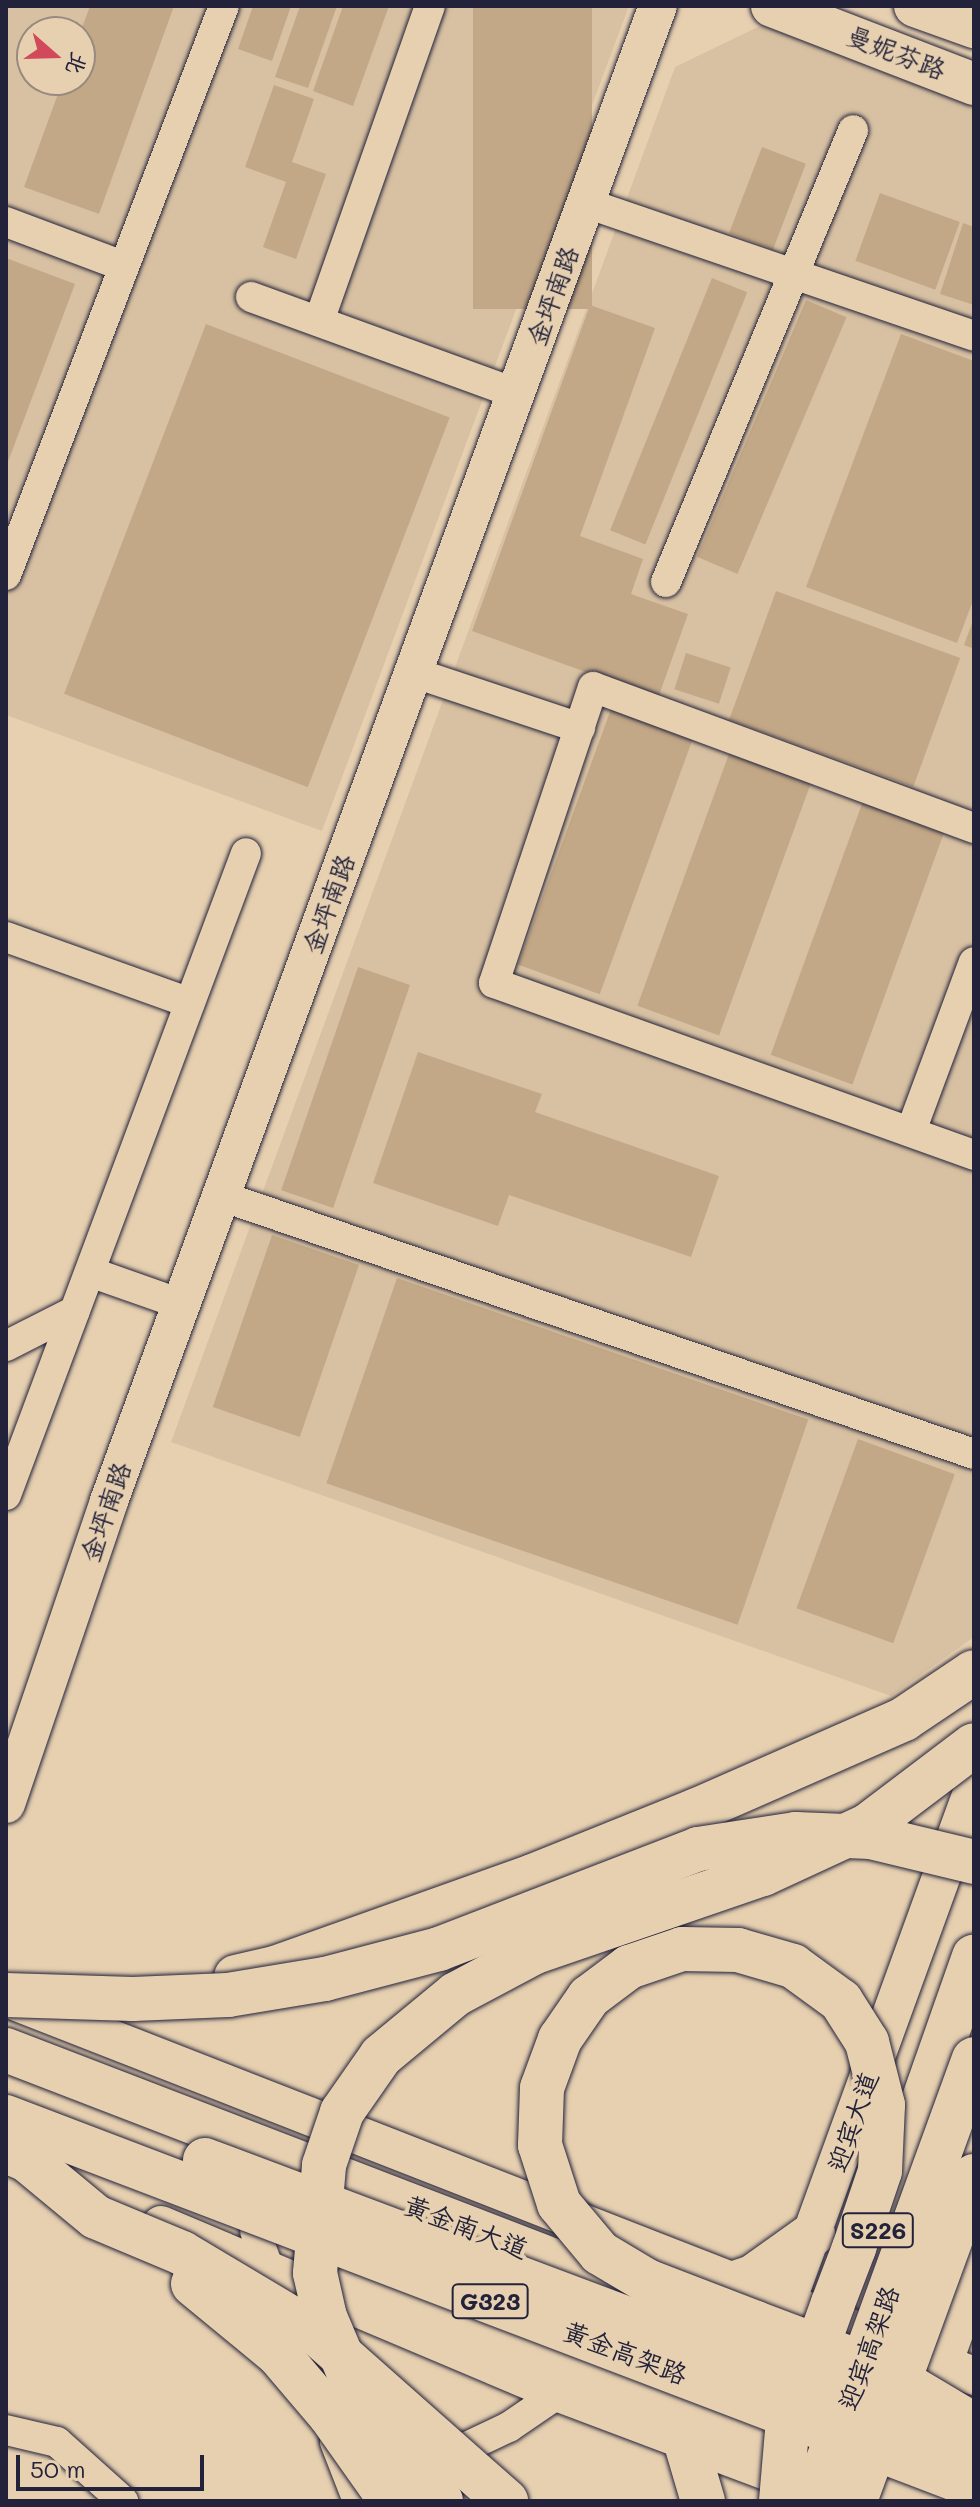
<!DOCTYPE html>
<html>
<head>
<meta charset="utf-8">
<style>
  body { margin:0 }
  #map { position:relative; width:980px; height:2507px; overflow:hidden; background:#e7d0b0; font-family:Mali,"LXGW WenKai TC",sans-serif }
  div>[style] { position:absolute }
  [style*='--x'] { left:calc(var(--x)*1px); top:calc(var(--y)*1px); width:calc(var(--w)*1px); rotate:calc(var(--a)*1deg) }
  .built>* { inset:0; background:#d8c1a2 }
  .building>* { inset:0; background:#c3a887; transform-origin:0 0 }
  .roads { filter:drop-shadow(0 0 2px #22223b) drop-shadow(0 0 2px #22223b) }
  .minor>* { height:30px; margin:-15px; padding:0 15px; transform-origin:15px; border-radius:15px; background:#e7d0b0 }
  .tertiary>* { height:38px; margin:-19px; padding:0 19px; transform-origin:19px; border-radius:19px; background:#e7d0b0 }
  .secondary>* { height:42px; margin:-21px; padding:0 21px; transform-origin:21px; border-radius:21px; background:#e7d0b0 }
  .primary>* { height:44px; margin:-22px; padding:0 22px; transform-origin:22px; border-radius:22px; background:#e7d0b0 }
  .trunk>* { height:44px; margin:-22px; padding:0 22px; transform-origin:22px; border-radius:22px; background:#e7d0b0 }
  .bridges { filter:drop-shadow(0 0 2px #22223b) drop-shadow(0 0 2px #22223b) }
  .trunk-bridge>* { height:44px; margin:-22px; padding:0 22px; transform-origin:22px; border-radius:22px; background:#e7d0b0 }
  span { translate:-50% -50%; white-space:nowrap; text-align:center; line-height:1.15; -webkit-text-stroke:8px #e7d0b0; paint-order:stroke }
  .shield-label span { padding:2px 6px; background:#e7d0b0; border:2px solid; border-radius:6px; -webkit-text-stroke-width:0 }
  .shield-label { font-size:24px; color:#22223b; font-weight:700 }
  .street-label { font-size:26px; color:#22223b }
  .frame { position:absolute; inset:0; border:8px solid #22223b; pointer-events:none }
  .north { position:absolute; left:16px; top:16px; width:80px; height:80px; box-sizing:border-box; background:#e7d0b0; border:2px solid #988a81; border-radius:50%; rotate:110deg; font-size:22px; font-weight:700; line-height:32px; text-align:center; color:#22223b }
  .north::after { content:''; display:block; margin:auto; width:28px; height:36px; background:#d1495b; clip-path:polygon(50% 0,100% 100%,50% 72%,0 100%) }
  .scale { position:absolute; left:16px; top:2455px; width:188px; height:36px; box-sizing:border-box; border:4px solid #22223b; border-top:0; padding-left:10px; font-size:24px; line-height:28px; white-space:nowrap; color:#22223b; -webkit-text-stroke:6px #e7d0b0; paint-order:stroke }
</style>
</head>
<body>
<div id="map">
  <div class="built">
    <div style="clip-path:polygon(evenodd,6px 6px,629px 6px,322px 831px,6px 715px,6px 6px,32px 32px,80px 32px,80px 80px,32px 80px,32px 32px)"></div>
    <div style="clip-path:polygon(764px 24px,974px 101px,974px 1637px,891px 1696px,171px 1442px,675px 67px)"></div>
  </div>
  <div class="building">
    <div style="clip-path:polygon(90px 6px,174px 6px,99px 214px,24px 187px,63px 80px,80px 80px,80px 33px)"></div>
    <div style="clip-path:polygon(253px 6px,291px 6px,272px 61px,238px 49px)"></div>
    <div style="clip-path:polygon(300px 6px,337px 6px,308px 88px,275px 77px)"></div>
    <div style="clip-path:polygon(343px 6px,389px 6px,353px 106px,313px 91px)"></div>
    <div style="left:473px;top:6px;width:119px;height:303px"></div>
    <div style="clip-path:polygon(274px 85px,314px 99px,292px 162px,326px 174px,296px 259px,263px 247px,286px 182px,245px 167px)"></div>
    <div style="left:762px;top:147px;width:47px;height:92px;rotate:21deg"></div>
    <div style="left:880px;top:193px;width:85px;height:72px;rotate:20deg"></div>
    <div style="clip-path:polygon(963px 223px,974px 227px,974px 305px,940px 294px)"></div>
    <div style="clip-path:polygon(6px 258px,75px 284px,6px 467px)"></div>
    <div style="left:712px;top:278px;width:38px;height:272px;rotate:22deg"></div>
    <div style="left:806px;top:300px;width:44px;height:279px;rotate:23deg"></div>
    <div style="clip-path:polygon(590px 305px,655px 328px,580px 536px,643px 559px,631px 594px,688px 614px,658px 698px,472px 631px)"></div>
    <div style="left:206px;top:324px;width:261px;height:396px;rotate:21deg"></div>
    <div style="clip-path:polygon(901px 334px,974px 361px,974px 598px,957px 643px,806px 587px)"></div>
    <div style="left:776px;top:591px;width:196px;height:137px;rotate:20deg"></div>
    <div style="clip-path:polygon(974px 618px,974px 649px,964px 645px)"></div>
    <div style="left:686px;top:653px;width:47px;height:38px;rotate:18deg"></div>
    <div style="left:611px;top:709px;width:87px;height:272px;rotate:20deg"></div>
    <div style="left:730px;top:751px;width:87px;height:271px;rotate:20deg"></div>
    <div style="left:863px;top:801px;width:87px;height:270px;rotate:20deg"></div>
    <div style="left:358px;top:967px;width:55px;height:236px;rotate:19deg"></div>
    <div style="clip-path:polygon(418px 1052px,542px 1094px,535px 1112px,719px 1176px,691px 1257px,509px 1195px,498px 1226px,373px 1183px)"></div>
    <div style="left:272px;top:1235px;width:92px;height:182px;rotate:19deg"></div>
    <div style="left:397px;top:1278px;width:435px;height:217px;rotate:19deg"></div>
    <div style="left:858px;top:1439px;width:103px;height:180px;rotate:20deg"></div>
  </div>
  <div class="roads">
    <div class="minor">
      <div style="--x:586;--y:203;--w:410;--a:18.9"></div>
      <div style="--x:6;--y:222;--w:125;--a:20.6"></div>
      <div style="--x:251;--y:297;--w:283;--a:20"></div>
      <div style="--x:319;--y:321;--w:334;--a:-70.6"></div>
      <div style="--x:6;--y:575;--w:609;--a:-69.04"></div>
      <div style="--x:666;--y:582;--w:489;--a:-67.5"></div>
      <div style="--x:415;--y:673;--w:174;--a:18.4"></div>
      <div style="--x:974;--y:828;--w:406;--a:-159.7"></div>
      <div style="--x:593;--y:687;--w:312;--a:108.5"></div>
      <div style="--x:494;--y:983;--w:510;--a:19.71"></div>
      <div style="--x:6;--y:937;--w:195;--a:19.7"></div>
      <div style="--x:911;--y:1131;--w:180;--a:-69.6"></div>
      <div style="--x:221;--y:1196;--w:796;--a:18.91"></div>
      <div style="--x:90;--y:1272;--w:96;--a:19.4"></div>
      <div style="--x:6;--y:1346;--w:77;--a:-26.9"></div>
      <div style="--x:6;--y:1495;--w:685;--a:-69.5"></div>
      <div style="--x:255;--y:2231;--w:59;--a:70"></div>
      <div style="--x:6;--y:2430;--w:52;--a:13.2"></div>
      <div style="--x:57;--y:2442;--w:89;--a:41.8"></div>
      <div style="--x:335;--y:2442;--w:63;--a:68.7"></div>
      <div style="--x:437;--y:2461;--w:80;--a:-25.3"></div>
      <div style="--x:509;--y:2427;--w:76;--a:-34.3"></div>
    </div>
    <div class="tertiary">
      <div style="--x:6;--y:1804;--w:320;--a:-71.2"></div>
      <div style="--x:109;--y:1501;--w:1593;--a:-69.84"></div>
      <div style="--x:12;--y:2000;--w:1033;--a:21.35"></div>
      <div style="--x:161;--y:2225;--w:432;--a:22.9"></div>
      <div style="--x:559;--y:2393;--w:267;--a:20.6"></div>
      <div style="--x:777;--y:2329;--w:577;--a:-70.03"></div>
    </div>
    <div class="secondary">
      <div style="--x:772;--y:6;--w:217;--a:21.1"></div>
      <div style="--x:915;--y:6;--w:63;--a:19.6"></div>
    </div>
    <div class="primary">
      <div style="--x:6;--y:2050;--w:693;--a:21.05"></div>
      <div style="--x:883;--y:2215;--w:274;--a:-70.6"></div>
      <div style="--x:318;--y:2257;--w:518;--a:22.21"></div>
      <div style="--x:798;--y:2453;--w:151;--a:18.6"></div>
      <div style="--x:665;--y:2297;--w:37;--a:-5"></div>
      <div style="--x:702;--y:2294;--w:54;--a:-18.4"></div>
      <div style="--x:753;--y:2277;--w:74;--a:-35.6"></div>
      <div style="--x:649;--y:2397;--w:56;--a:50.1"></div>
      <div style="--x:685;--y:2440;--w:64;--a:73.6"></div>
      <div style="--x:916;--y:2431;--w:173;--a:-70.4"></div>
    </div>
    <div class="trunk">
      <div style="--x:236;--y:1977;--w:40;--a:-13"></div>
      <div style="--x:275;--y:1968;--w:274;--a:-19.6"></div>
      <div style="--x:533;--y:1876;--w:177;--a:-21.9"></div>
      <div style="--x:697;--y:1810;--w:226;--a:-23.7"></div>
      <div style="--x:904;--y:1719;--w:84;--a:-33.9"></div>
    </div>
  </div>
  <div class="bridges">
    <div class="trunk-bridge">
      <div style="--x:6;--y:1995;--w:127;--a:1.8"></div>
      <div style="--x:133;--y:1999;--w:95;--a:-2.4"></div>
      <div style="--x:228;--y:1995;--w:98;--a:-9.4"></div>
      <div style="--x:325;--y:1979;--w:118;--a:-14.7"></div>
      <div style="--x:439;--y:1949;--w:278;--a:-21.1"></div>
      <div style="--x:698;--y:1849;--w:99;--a:-8.7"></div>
      <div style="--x:796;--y:1834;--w:75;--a:2.3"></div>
      <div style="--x:871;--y:1837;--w:106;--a:13.6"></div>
      <div style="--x:6;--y:2117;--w:1036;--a:20.87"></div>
      <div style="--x:6;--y:2151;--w:23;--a:23"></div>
      <div style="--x:27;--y:2160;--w:89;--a:39.6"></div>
      <div style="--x:96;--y:2217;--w:93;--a:22.7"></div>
      <div style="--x:182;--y:2253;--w:156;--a:30.8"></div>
      <div style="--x:316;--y:2333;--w:254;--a:41.5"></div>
      <div style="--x:205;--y:2160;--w:822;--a:20.6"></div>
      <div style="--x:193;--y:2284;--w:110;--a:39.5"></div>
      <div style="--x:278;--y:2354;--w:80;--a:49.6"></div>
      <div style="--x:330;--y:2415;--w:105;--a:54.7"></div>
      <div style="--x:441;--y:2501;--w:115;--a:-130.8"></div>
      <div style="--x:366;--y:2414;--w:105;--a:-112.9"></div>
      <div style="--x:325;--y:2317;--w:45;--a:-102.8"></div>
      <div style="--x:315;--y:2273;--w:108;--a:-85.2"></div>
      <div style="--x:324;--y:2165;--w:56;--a:-71.2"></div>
      <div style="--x:342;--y:2112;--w:68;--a:-55.1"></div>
      <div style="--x:381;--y:2056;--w:97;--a:-39.6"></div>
      <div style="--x:456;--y:1994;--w:89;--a:-28"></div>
      <div style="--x:535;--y:1952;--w:241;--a:-18.9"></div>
      <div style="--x:763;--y:1874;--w:115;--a:-24.8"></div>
      <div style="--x:867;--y:1826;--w:134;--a:-37.1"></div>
      <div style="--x:781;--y:2501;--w:70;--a:-85.1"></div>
      <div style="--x:787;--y:2431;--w:136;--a:-70.2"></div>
      <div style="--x:833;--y:2303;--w:59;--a:-69.1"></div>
      <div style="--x:854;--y:2248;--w:81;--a:-71.3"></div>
      <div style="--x:880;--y:2171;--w:66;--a:-87.4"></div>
      <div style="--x:883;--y:2105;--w:65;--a:-104.3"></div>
      <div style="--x:867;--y:2042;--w:49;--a:-122.4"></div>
      <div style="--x:841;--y:2001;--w:59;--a:-143.9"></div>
      <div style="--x:793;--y:1966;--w:57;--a:-163.8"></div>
      <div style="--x:738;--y:1950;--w:56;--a:-179"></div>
      <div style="--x:682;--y:1949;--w:56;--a:161.2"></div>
      <div style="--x:629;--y:1967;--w:50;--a:143.1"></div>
      <div style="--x:589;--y:1997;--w:51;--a:124.6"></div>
      <div style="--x:560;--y:2039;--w:52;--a:110.2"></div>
      <div style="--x:542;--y:2088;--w:57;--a:92"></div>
      <div style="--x:540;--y:2145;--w:62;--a:72.1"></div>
      <div style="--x:559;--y:2204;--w:64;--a:50.1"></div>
      <div style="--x:600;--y:2253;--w:55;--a:30.8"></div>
      <div style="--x:647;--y:2281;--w:117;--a:21.1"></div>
      <div style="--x:756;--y:2323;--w:136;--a:20.7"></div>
      <div style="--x:883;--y:2371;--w:106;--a:30.7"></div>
      <div style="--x:813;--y:2501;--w:470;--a:-70"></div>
      <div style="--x:855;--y:2501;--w:346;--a:-69.9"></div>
    </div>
  </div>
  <div class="shield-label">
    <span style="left:878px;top:2230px">S226</span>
    <span style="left:490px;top:2301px">G323</span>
  </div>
  <div class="street-label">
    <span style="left:896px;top:53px;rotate:21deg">曼妮芬路</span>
    <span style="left:553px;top:296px;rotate:-70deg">金坪南路</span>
    <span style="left:329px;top:904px;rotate:-70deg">金坪南路</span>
    <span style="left:106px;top:1512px;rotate:-71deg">金坪南路</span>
    <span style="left:853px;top:2122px;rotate:-71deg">迎宾大道</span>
    <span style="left:466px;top:2227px;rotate:21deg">黄金南大道</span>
    <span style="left:869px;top:2348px;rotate:-70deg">迎宾高架路</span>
    <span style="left:625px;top:2353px;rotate:21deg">黄金高架路</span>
  </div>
  <div class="frame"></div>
  <div class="north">北</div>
  <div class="scale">50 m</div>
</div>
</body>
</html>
